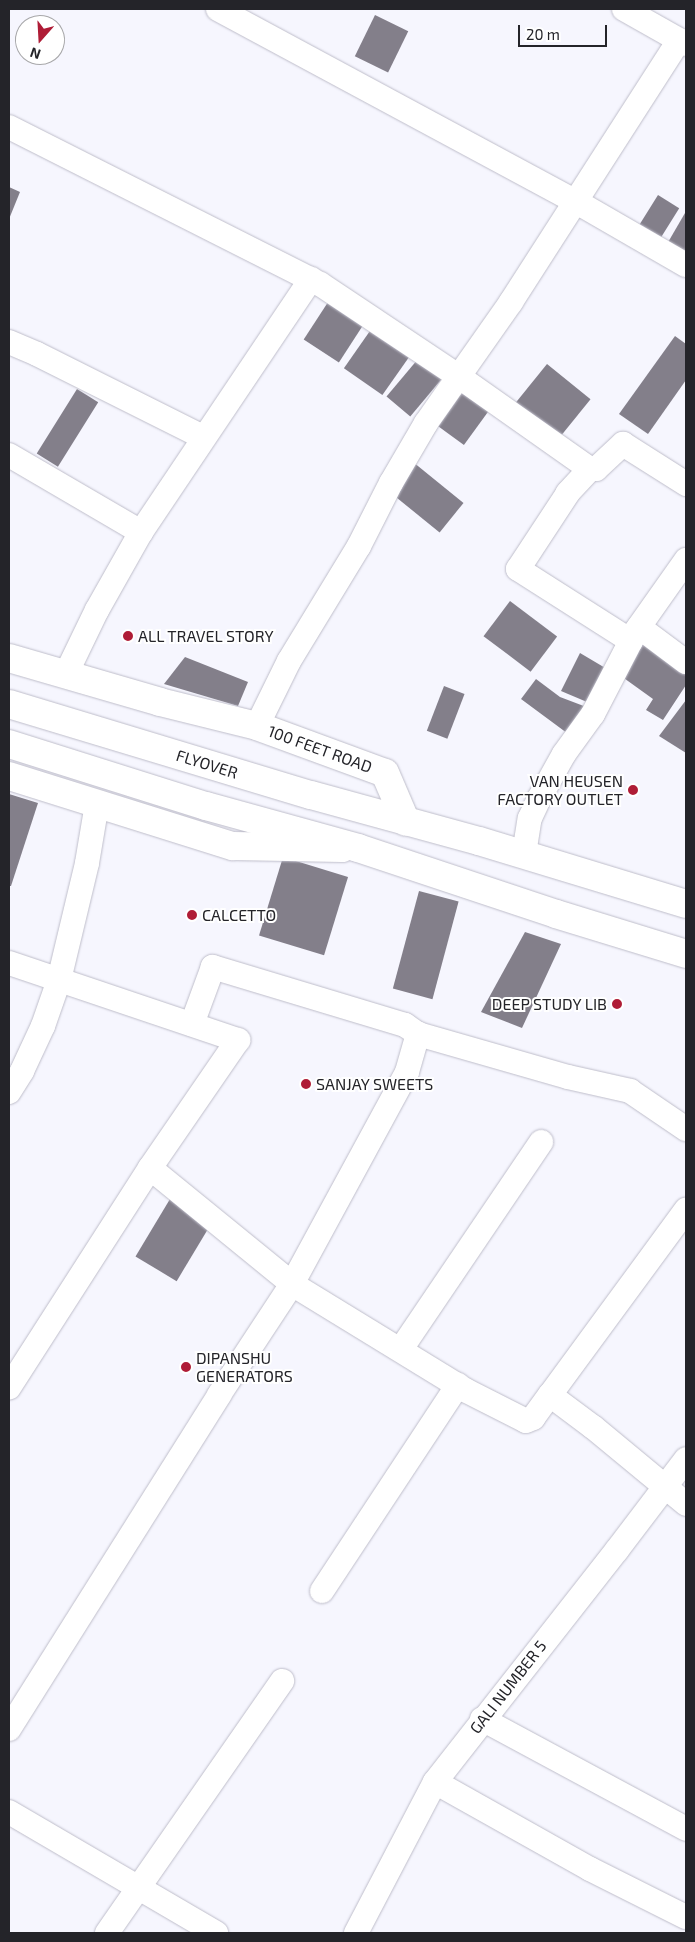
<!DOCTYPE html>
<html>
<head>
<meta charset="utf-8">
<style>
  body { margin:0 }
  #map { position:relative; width:695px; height:1942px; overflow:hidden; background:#f6f6fe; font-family:"Exo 2",sans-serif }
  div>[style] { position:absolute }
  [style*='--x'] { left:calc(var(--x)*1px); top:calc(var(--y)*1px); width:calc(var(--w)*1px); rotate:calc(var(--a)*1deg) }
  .building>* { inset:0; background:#837f8a; transform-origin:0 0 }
  .roads { filter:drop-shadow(0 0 1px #bebdca) drop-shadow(0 0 1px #bebdca) }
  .minor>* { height:24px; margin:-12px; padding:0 12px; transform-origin:12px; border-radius:12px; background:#fff }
  .tertiary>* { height:28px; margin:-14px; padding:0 14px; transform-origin:14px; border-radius:14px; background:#fff }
  .secondary>* { height:28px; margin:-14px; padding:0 14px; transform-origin:14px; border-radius:14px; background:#fff }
  .dots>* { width:14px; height:14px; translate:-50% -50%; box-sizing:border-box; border:2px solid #fff; border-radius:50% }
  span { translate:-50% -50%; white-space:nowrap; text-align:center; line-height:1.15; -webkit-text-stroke:4px #fff; paint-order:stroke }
  .poi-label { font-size:16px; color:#242429 }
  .left { translate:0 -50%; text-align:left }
  .right { translate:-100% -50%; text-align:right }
  .street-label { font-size:16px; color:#242429 }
  .frame { position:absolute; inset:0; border:10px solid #242429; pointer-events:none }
  .north { position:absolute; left:15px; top:15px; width:50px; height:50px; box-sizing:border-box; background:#fff; border:1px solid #a7a7a9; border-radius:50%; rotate:199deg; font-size:14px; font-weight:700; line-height:20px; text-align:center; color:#242429 }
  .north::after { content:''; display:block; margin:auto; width:18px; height:22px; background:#af1c36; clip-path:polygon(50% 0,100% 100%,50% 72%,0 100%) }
  .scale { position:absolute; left:518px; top:25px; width:89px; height:22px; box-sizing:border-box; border:2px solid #242429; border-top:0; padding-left:6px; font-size:15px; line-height:18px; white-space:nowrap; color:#242429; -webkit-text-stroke:4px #fff; paint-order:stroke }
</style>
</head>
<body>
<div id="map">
  <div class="building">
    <div style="left:375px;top:15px;width:37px;height:46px;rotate:26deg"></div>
    <div style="clip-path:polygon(9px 187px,20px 192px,9px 219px)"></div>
    <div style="left:658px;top:195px;width:25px;height:35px;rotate:32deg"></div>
    <div style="clip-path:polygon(685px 213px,686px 214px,686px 256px,667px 244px)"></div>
    <div style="left:332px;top:296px;width:42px;height:52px;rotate:33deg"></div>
    <div style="left:372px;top:328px;width:47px;height:49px;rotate:35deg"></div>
    <div style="clip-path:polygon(675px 336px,686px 344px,686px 380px,648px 434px,619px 414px)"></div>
    <div style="left:418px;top:359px;width:31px;height:49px;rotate:40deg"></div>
    <div style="left:547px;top:364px;width:56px;height:53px;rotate:39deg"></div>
    <div style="left:460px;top:384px;width:39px;height:47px;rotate:36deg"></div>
    <div style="left:77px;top:389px;width:25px;height:76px;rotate:32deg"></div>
    <div style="left:413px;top:462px;width:65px;height:38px;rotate:39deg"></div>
    <div style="left:510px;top:601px;width:59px;height:44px;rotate:37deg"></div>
    <div style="clip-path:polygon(639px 637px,686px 671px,686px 685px,663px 720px,646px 710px,653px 699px,621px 676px)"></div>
    <div style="clip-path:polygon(580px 653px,607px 669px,587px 702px,561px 691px)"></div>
    <div style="clip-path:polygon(185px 657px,248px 682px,238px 706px,164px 684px)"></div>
    <div style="clip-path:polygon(536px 679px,560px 697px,589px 708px,571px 736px,521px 699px)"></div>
    <div style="left:444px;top:686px;width:22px;height:48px;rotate:21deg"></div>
    <div style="clip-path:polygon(686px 700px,686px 753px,659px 736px)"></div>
    <div style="clip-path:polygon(9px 794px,38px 803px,11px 886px,9px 886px)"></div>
    <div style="left:283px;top:857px;width:68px;height:82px;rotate:17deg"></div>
    <div style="left:419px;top:891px;width:41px;height:101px;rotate:15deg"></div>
    <div style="clip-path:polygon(525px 932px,561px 944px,522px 1028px,481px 1012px)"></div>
    <div style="left:170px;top:1199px;width:48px;height:67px;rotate:31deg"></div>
  </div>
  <div class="roads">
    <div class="minor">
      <div style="--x:218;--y:9;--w:405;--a:28.3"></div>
      <div style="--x:575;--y:201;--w:128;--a:30"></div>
      <div style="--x:624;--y:9;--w:71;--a:29.4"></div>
      <div style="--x:9;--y:127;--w:348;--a:26.8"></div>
      <div style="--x:320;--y:284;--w:166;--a:33.7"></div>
      <div style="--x:458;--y:376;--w:161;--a:35.2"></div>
      <div style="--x:590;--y:469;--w:6;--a:0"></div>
      <div style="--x:596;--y:469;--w:37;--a:-43"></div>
      <div style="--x:623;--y:444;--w:75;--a:32.4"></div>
      <div style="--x:9;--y:342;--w:30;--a:23"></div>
      <div style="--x:37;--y:354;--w:186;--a:26.6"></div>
      <div style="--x:9;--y:455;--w:153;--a:30.3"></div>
      <div style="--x:590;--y:469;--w:33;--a:133"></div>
      <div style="--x:568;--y:493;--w:91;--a:123.3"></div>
      <div style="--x:518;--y:569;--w:134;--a:32.5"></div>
      <div style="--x:639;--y:627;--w:59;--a:36.7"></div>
      <div style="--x:66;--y:674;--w:71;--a:-64.2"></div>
      <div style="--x:97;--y:610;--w:90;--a:-60.6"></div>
      <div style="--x:141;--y:532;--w:305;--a:-56.1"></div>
      <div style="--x:257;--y:726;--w:72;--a:-63.8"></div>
      <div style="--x:289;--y:661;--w:135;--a:-58.7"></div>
      <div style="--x:359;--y:546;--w:71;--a:-63.1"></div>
      <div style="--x:391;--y:483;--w:69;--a:-59.7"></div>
      <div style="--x:426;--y:423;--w:148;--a:-54.9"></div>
      <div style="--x:511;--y:302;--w:311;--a:-57.3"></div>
      <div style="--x:524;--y:854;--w:36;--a:-81"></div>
      <div style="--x:530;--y:818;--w:23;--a:-65"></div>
      <div style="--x:540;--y:797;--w:49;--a:-60.8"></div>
      <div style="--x:564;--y:754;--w:49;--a:-54.1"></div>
      <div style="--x:593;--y:714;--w:93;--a:-62.6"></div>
      <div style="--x:636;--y:631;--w:87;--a:-54.8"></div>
      <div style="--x:9;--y:963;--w:242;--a:18.6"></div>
      <div style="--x:238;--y:1040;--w:155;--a:124.5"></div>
      <div style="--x:150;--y:1168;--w:261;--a:122.7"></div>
      <div style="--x:418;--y:1034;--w:156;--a:16"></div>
      <div style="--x:568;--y:1077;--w:64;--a:12.7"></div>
      <div style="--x:630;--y:1091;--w:68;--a:34.2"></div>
      <div style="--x:9;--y:1092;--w:25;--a:-58"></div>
      <div style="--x:22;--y:1071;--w:50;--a:-65"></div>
      <div style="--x:43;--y:1026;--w:49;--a:-70.8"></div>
      <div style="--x:59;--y:980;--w:120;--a:-76.5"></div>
      <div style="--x:87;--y:863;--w:60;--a:-80.4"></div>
      <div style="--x:150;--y:1168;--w:183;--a:39.2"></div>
      <div style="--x:292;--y:1284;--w:203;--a:31.5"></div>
      <div style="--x:465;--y:1390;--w:68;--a:26.9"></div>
      <div style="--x:526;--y:1421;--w:8;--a:-23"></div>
      <div style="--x:533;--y:1418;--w:29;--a:-54"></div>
      <div style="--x:550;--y:1395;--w:230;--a:-53.7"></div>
      <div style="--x:401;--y:1349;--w:250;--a:-55.9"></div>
      <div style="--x:550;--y:1395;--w:54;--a:36.7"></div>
      <div style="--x:593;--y:1427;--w:121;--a:39.6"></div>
      <div style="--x:322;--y:1591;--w:247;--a:-56.6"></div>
      <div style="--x:482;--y:1719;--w:232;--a:28.3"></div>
      <div style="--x:9;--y:1729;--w:395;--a:-57.8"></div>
      <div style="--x:219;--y:1395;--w:133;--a:-56.7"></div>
      <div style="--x:292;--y:1284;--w:241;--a:-61.5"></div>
      <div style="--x:407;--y:1072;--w:40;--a:-74"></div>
      <div style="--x:418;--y:1034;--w:16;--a:-145"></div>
      <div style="--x:405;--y:1025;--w:201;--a:-163.2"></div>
      <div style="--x:213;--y:967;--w:61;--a:110.2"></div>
      <div style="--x:435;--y:1782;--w:178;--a:29.3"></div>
      <div style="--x:590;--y:1869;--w:107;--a:26.6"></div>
      <div style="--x:9;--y:1812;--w:240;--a:30.3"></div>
      <div style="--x:107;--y:1933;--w:307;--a:-55.2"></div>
      <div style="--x:356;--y:1933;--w:170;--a:-62.4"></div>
      <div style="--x:435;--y:1782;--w:295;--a:-51.9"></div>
      <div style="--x:617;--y:1550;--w:114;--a:-52.8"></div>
    </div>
    <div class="tertiary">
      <div style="--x:9;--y:658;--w:157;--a:16.2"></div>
      <div style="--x:160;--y:702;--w:100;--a:13.9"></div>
      <div style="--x:257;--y:726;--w:136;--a:20.2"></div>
      <div style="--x:385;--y:773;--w:53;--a:66.8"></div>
      <div style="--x:9;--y:776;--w:235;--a:17.4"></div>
      <div style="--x:233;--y:846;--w:109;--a:1.1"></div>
    </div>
    <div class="secondary">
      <div style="--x:9;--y:704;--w:315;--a:16.8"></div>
      <div style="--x:311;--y:795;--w:174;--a:15.3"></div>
      <div style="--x:479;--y:841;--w:216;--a:16.9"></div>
      <div style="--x:9;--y:744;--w:207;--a:17.5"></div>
      <div style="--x:206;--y:806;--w:158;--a:15.4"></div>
      <div style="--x:358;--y:848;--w:209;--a:18.4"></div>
      <div style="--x:556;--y:914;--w:136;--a:17.1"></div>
    </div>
  </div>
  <div class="dots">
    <div style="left:128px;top:636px;background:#af1c36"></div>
    <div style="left:633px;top:790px;background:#af1c36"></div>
    <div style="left:192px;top:915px;background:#af1c36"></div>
    <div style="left:617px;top:1004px;background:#af1c36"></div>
    <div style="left:306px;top:1084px;background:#af1c36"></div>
    <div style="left:186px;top:1367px;background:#af1c36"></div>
  </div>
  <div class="poi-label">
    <span class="left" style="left:138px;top:636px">ALL TRAVEL STORY</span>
    <span class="right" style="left:623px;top:790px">VAN HEUSEN<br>FACTORY OUTLET</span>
    <span class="left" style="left:202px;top:915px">CALCETTO</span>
    <span class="right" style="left:607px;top:1004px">DEEP STUDY LIB</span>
    <span class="left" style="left:316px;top:1084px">SANJAY SWEETS</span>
    <span class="left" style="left:196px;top:1367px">DIPANSHU<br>GENERATORS</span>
  </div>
  <div class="street-label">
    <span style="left:320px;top:749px;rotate:20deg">100 FEET ROAD</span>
    <span style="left:207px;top:764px;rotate:17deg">FLYOVER</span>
    <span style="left:508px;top:1687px;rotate:-52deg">GALI NUMBER 5</span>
  </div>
  <div class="frame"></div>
  <div class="north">N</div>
  <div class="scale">20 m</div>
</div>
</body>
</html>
